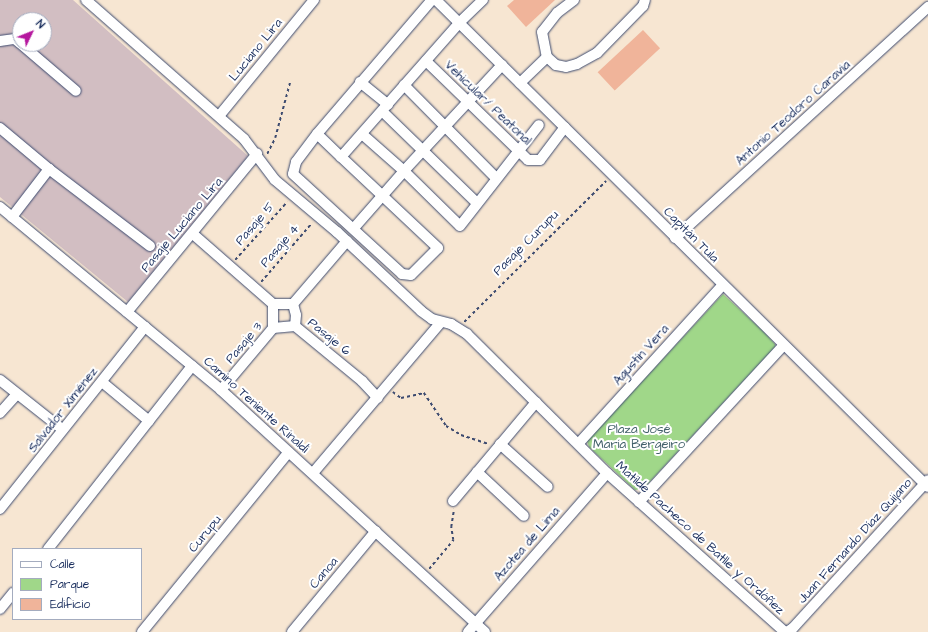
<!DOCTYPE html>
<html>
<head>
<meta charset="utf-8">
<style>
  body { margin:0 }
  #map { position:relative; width:928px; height:632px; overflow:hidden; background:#f7e6d2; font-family:"Architects Daughter",sans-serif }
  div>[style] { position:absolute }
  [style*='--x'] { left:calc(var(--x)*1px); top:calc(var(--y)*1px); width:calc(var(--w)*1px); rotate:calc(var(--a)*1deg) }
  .industrial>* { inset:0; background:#d2bec2 }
  .green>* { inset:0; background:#a0d789 }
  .building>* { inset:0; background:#f0b49a; transform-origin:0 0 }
  .path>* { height:1.5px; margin-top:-0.75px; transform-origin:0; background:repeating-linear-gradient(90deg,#3c4a6f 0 3px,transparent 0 6px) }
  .roads { filter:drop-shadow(0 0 1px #3c4a6f) drop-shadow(0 0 1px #3c4a6f) }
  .minor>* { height:10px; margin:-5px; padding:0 5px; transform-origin:5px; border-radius:5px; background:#fff }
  span { translate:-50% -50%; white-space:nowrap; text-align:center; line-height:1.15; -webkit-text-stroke:4px #fff; paint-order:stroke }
  .street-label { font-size:13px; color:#1b2f5e }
  .park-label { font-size:13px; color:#43616b }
  .legend { position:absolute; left:12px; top:548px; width:130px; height:72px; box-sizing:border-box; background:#fff; border:1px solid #a4acbf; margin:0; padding:5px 7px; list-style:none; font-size:12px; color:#1b2f5e }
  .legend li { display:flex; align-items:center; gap:8px; height:20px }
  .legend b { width:20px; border:1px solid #a4acbf }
  .north { position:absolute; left:12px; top:12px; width:40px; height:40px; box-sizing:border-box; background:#fff; border:1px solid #a4acbf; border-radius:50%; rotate:47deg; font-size:11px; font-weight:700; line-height:16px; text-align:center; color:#1b2f5e }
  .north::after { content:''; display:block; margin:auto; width:14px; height:18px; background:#b5179e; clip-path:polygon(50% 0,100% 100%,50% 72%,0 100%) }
</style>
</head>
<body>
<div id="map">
  <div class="industrial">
    <div style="clip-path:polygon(evenodd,0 0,73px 0,248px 156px,128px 302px,0 197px,0 0,20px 20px,44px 20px,44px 44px,20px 44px,20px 20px)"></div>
  </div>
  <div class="green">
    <div style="clip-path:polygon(723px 294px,763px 331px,775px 344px,775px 347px,643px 489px,635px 490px,589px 447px,587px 441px)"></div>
  </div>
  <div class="building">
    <div style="clip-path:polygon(514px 0,555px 0,526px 27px,507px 6px)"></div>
    <div style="left:643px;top:30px;width:25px;height:62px;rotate:47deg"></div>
  </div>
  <div class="path">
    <div style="--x:267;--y:154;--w:18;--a:-63"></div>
    <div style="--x:275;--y:138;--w:58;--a:-75"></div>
    <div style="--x:235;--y:260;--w:78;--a:-48.1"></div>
    <div style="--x:261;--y:282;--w:78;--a:-49.2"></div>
    <div style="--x:464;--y:322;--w:200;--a:-44.8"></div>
    <div style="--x:393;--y:392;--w:10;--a:37"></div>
    <div style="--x:401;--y:398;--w:24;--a:-12"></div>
    <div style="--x:424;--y:393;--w:40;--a:56"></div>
    <div style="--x:446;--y:426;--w:17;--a:31"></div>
    <div style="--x:461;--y:435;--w:29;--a:18"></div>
    <div style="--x:429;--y:569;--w:38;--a:-50"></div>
    <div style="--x:453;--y:540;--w:13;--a:-99"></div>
    <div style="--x:451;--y:527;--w:18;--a:-81"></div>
  </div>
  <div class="roads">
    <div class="minor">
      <div style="--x:86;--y:0;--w:210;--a:41.3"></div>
      <div style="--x:244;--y:139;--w:51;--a:52.9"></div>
      <div style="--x:275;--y:180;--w:81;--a:40"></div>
      <div style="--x:337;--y:232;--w:115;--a:43.2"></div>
      <div style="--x:421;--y:311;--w:14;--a:36"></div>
      <div style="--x:432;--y:319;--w:20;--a:15"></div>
      <div style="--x:451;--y:324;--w:19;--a:32"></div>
      <div style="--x:467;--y:334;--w:197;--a:44.8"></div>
      <div style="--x:607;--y:473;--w:239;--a:41.8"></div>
      <div style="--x:436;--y:0;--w:692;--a:44.71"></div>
      <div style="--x:574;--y:0;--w:21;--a:143"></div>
      <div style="--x:557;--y:13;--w:24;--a:128"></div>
      <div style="--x:542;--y:32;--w:25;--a:79"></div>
      <div style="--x:547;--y:57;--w:12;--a:42"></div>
      <div style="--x:556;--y:65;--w:10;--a:11"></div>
      <div style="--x:566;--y:67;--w:11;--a:-15"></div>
      <div style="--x:577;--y:64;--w:23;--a:-29"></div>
      <div style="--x:597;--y:53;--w:66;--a:-45.6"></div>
      <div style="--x:643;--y:6;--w:6;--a:-72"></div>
      <div style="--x:0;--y:41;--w:15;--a:-8"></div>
      <div style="--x:15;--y:39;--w:6;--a:39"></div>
      <div style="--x:21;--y:44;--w:72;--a:40.5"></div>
      <div style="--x:426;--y:61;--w:142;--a:44.1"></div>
      <div style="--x:528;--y:160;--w:12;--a:0"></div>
      <div style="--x:540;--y:160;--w:41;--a:-52.9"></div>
      <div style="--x:502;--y:65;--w:144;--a:132.8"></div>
      <div style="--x:404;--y:171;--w:78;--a:44.5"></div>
      <div style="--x:460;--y:226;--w:128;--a:-52"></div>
      <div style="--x:360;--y:82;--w:36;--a:39"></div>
      <div style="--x:520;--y:83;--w:37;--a:-44"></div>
      <div style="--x:404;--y:85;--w:131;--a:45.3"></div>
      <div style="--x:383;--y:112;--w:131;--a:44.1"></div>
      <div style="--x:219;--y:116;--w:150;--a:-50.7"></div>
      <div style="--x:0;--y:128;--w:64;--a:39.9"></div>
      <div style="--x:317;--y:134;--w:177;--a:-49.4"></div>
      <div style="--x:341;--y:157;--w:33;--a:-136"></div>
      <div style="--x:317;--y:134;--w:35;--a:127"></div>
      <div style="--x:296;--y:162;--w:12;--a:104"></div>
      <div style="--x:293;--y:174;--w:148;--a:42.5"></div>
      <div style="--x:402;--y:274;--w:9;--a:6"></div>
      <div style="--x:411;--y:275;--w:38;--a:-45"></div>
      <div style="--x:438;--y:248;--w:133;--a:-136.8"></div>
      <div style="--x:341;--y:157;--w:180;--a:-48.6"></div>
      <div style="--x:460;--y:22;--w:32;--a:-44"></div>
      <div style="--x:0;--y:207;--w:287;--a:39.6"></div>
      <div style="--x:221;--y:390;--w:358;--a:42.5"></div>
      <div style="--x:12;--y:217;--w:61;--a:-52.4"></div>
      <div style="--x:49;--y:169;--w:127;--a:37.3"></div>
      <div style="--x:354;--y:228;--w:76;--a:-48.7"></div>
      <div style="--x:404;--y:171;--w:56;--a:-138.6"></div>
      <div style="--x:193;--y:234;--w:106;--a:41.2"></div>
      <div style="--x:273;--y:304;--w:20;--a:0"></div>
      <div style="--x:293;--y:304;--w:11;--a:75"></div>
      <div style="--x:296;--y:315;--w:11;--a:95"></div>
      <div style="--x:295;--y:326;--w:87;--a:39.4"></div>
      <div style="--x:362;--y:381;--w:23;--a:47"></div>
      <div style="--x:675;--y:238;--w:343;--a:-42.4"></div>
      <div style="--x:293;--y:304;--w:83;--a:-49.4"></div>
      <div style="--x:127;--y:312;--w:205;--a:-50.6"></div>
      <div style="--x:273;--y:328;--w:24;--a:-90"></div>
      <div style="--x:0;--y:380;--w:80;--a:38.4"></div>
      <div style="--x:102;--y:382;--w:61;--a:39.7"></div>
      <div style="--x:221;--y:390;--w:81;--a:-50"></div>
      <div style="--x:273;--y:328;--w:22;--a:-5"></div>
      <div style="--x:0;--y:413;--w:25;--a:-48"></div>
      <div style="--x:579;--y:443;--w:214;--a:-47.7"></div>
      <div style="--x:500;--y:444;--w:64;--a:41.9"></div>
      <div style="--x:477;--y:472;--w:64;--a:43.1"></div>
      <div style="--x:313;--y:473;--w:198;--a:-49.7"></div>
      <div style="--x:453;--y:501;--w:129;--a:-50"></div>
      <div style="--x:639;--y:502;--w:212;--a:-47.3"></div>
      <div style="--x:0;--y:509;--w:233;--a:-51.5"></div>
      <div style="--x:48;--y:549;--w:233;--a:-51.8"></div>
      <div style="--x:0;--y:609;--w:21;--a:-51"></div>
      <div style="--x:142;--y:632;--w:232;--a:-50.8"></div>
      <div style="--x:292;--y:632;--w:131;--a:-50.3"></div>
      <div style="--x:468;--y:632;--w:211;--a:-48.8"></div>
      <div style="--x:787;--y:632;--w:7;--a:-34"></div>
      <div style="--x:793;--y:628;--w:200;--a:-47.6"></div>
    </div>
  </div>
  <div class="street-label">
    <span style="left:256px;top:50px;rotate:-51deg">Luciano Lira</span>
    <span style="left:488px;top:103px;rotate:44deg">Vehicular/ Peatonal</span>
    <span style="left:793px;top:113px;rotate:-42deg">Antonio Teodoro Caravia</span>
    <span style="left:255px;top:224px;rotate:-49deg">Pasaje 5</span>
    <span style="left:182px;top:225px;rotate:-50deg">Pasaje Luciano Lira</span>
    <span style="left:691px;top:235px;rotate:45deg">Capitán Tula</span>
    <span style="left:526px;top:243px;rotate:-45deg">Pasaje Curupu</span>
    <span style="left:280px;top:246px;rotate:-49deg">Pasaje 4</span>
    <span style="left:329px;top:337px;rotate:39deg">Pasaje 6</span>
    <span style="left:244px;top:343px;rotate:-50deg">Pasaje 3</span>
    <span style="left:641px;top:355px;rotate:-48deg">Agustín Vera</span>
    <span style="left:256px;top:405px;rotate:42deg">Camino Teniente Rinaldi</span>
    <span style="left:63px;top:410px;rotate:-52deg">Salvador Ximénez</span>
    <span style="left:205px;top:534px;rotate:-51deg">Curupu</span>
    <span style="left:700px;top:538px;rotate:42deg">Matilde Pacheco de Batlle y Ordóñez</span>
    <span style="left:855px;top:541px;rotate:-48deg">Juan Fernando Díaz Quijano</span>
    <span style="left:527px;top:544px;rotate:-49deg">Azotea de Lima</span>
    <span style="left:324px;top:573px;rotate:-50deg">Canoa</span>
  </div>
  <div class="park-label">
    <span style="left:639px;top:437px">Plaza José<br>María Bergeiro</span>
  </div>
  <ul class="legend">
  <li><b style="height:5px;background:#fff"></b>Calle</li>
  <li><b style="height:11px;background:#a0d789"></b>Parque</li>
  <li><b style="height:11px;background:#f0b49a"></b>Edificio</li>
  </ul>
  <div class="north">N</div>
</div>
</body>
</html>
